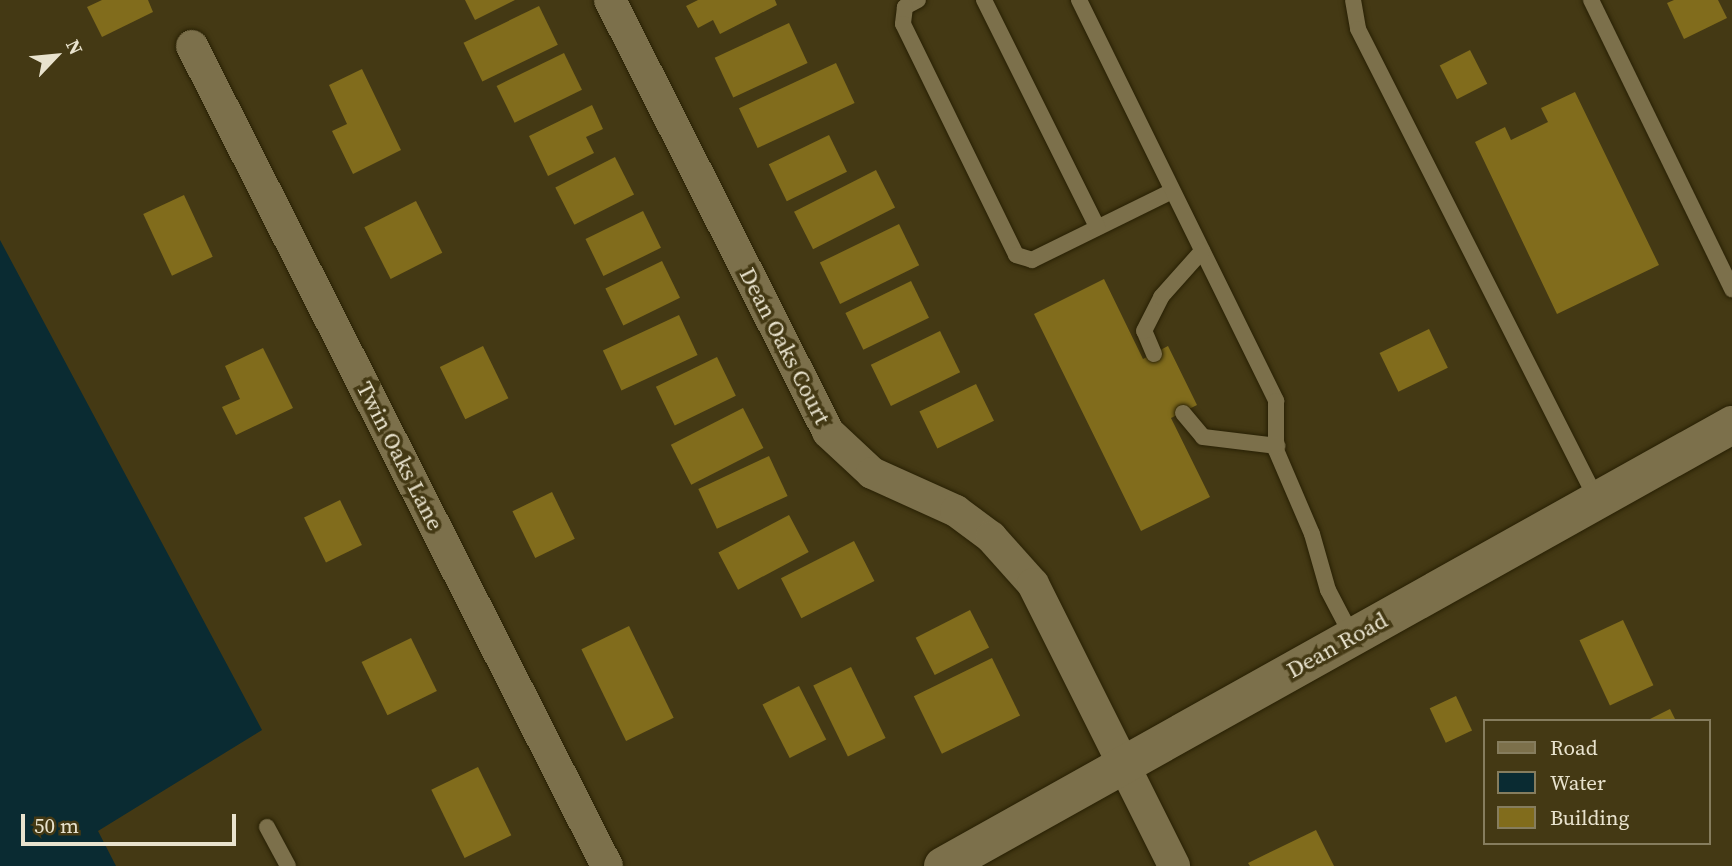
<!DOCTYPE html>
<html>
<head>
<meta charset="utf-8">
<style>
  body { margin:0 }
  #map { position:relative; width:1732px; height:866px; overflow:hidden; background:#443914; font-family:"Source Serif 4",serif }
  div>[style] { position:absolute }
  [style*='--x'] { left:calc(var(--x)*1px); top:calc(var(--y)*1px); width:calc(var(--w)*1px); rotate:calc(var(--a)*1deg) }
  .water>* { inset:0; background:#0a2b32 }
  .building>* { inset:0; background:#816c1c; transform-origin:0 0 }
  .roads { filter:drop-shadow(0 0 2px #282004) drop-shadow(0 0 2px #282004) }
  .service>* { height:16px; margin:-8px; padding:0 8px; transform-origin:8px; border-radius:8px; background:#7c704b }
  .minor>* { height:32px; margin:-16px; padding:0 16px; transform-origin:16px; border-radius:16px; background:#7c704b }
  .secondary>* { height:38px; margin:-19px; padding:0 19px; transform-origin:19px; border-radius:19px; background:#7c704b }
  span { translate:-50% -50%; white-space:nowrap; text-align:center; line-height:1.15; -webkit-text-stroke:7px #443914; paint-order:stroke }
  .street-label { font-size:23px; color:#e9e3ce }
  .legend { position:absolute; left:1483px; top:719px; width:228px; height:126px; box-sizing:border-box; background:#443914; border:2px solid #867d5e; margin:0; padding:9px 12px; list-style:none; font-size:21px; color:#e9e3ce }
  .legend li { display:flex; align-items:center; gap:14px; height:35px }
  .legend b { width:35px; border:2px solid #867d5e }
  .north { position:absolute; left:21px; top:21px; width:70px; height:70px; -webkit-text-stroke:5px #443914; paint-order:stroke; rotate:64deg; font-size:19px; font-weight:700; line-height:28px; text-align:center; color:#e9e3ce }
  .north::after { content:''; display:block; margin:auto; width:24px; height:32px; background:#e9e3ce; clip-path:polygon(50% 0,100% 100%,50% 72%,0 100%) }
  .scale { position:absolute; left:21px; top:814px; width:215px; height:32px; box-sizing:border-box; border:4px solid #e9e3ce; border-top:0; padding-left:9px; font-size:21px; line-height:24px; white-space:nowrap; color:#e9e3ce; -webkit-text-stroke:5px #443914; paint-order:stroke }
</style>
</head>
<body>
<div id="map">
  <div class="water">
    <div style="clip-path:polygon(0 240px,262px 730px,98px 831px,116px 866px,0 866px)"></div>
  </div>
  <div class="building">
    <div style="clip-path:polygon(102px 0,148px 0,153px 12px,102px 37px,87px 7px)"></div>
    <div style="clip-path:polygon(465px 0,515px 0,475px 20px)"></div>
    <div style="clip-path:polygon(698px 0,775px 0,777px 5px,720px 34px,713px 20px,698px 28px,686px 6px)"></div>
    <div style="clip-path:polygon(1674px 0,1718px 0,1727px 18px,1684px 39px,1667px 3px)"></div>
    <div style="left:539px;top:6px;width:43px;height:84px;rotate:64deg"></div>
    <div style="left:789px;top:23px;width:44px;height:82px;rotate:65deg"></div>
    <div style="left:1470px;top:50px;width:38px;height:34px;rotate:63deg"></div>
    <div style="left:564px;top:53px;width:41px;height:75px;rotate:64deg"></div>
    <div style="left:836px;top:63px;width:44px;height:107px;rotate:65deg"></div>
    <div style="clip-path:polygon(362px 69px,401px 150px,353px 174px,332px 131px,347px 124px,329px 85px)"></div>
    <div style="clip-path:polygon(1575px 92px,1659px 265px,1557px 314px,1475px 142px,1505px 127px,1511px 140px,1548px 122px,1541px 108px)"></div>
    <div style="clip-path:polygon(592px 105px,603px 129px,586px 137px,594px 153px,548px 176px,529px 136px)"></div>
    <div style="left:829px;top:135px;width:41px;height:67px;rotate:64deg"></div>
    <div style="left:615px;top:157px;width:42px;height:67px;rotate:63deg"></div>
    <div style="left:876px;top:170px;width:42px;height:92px;rotate:63deg"></div>
    <div style="left:184px;top:195px;width:68px;height:45px;rotate:65deg"></div>
    <div style="left:416px;top:201px;width:58px;height:58px;rotate:63deg"></div>
    <div style="left:643px;top:211px;width:41px;height:64px;rotate:64deg"></div>
    <div style="left:899px;top:224px;width:46px;height:88px;rotate:64deg"></div>
    <div style="left:662px;top:261px;width:41px;height:63px;rotate:64deg"></div>
    <div style="clip-path:polygon(1104px 279px,1143px 359px,1168px 346px,1197px 405px,1171px 418px,1210px 497px,1141px 531px,1034px 314px)"></div>
    <div style="left:911px;top:281px;width:41px;height:73px;rotate:64deg"></div>
    <div style="left:679px;top:315px;width:44px;height:84px;rotate:65deg"></div>
    <div style="left:1429px;top:329px;width:43px;height:55px;rotate:64deg"></div>
    <div style="left:940px;top:331px;width:46px;height:77px;rotate:64deg"></div>
    <div style="left:483px;top:346px;width:58px;height:48px;rotate:64deg"></div>
    <div style="clip-path:polygon(263px 348px,293px 408px,236px 435px,222px 407px,240px 399px,225px 366px)"></div>
    <div style="left:717px;top:357px;width:43px;height:68px;rotate:64deg"></div>
    <div style="left:976px;top:384px;width:41px;height:63px;rotate:64deg"></div>
    <div style="left:743px;top:408px;width:45px;height:81px;rotate:63deg"></div>
    <div style="left:769px;top:456px;width:44px;height:78px;rotate:65deg"></div>
    <div style="left:552px;top:492px;width:52px;height:44px;rotate:64deg"></div>
    <div style="left:340px;top:500px;width:50px;height:40px;rotate:64deg"></div>
    <div style="left:789px;top:515px;width:42px;height:80px;rotate:62deg"></div>
    <div style="left:854px;top:541px;width:45px;height:82px;rotate:63deg"></div>
    <div style="left:970px;top:610px;width:42px;height:61px;rotate:63deg"></div>
    <div style="left:1623px;top:620px;width:72px;height:48px;rotate:65deg"></div>
    <div style="left:629px;top:626px;width:102px;height:53px;rotate:64deg"></div>
    <div style="left:411px;top:638px;width:59px;height:55px;rotate:64deg"></div>
    <div style="left:992px;top:658px;width:64px;height:87px;rotate:64deg"></div>
    <div style="left:851px;top:667px;width:79px;height:42px;rotate:64deg"></div>
    <div style="left:799px;top:686px;width:60px;height:41px;rotate:63deg"></div>
    <div style="left:1456px;top:696px;width:38px;height:29px;rotate:65deg"></div>
    <div style="clip-path:polygon(1670px 709px,1676px 721px,1646px 721px)"></div>
    <div style="left:478px;top:767px;width:76px;height:52px;rotate:64deg"></div>
    <div style="clip-path:polygon(1316px 830px,1334px 866px,1250px 866px,1248px 863px)"></div>
  </div>
  <div class="roads">
    <div class="service">
      <div style="--x:918;--y:0;--w:15;--a:152"></div>
      <div style="--x:905;--y:7;--w:17;--a:97"></div>
      <div style="--x:903;--y:24;--w:257;--a:63.9"></div>
      <div style="--x:1016;--y:255;--w:17;--a:17"></div>
      <div style="--x:1032;--y:260;--w:156;--a:-26.2"></div>
      <div style="--x:984;--y:0;--w:254;--a:63.5"></div>
      <div style="--x:1079;--y:0;--w:447;--a:63.8"></div>
      <div style="--x:1276;--y:401;--w:49;--a:90"></div>
      <div style="--x:1276;--y:450;--w:91;--a:66.8"></div>
      <div style="--x:1312;--y:534;--w:58;--a:74.1"></div>
      <div style="--x:1328;--y:590;--w:52;--a:62.4"></div>
      <div style="--x:1353;--y:0;--w:29;--a:80"></div>
      <div style="--x:1358;--y:29;--w:528;--a:63.1"></div>
      <div style="--x:1591;--y:0;--w:322;--a:64"></div>
      <div style="--x:1154;--y:354;--w:25;--a:-113"></div>
      <div style="--x:1144;--y:331;--w:38;--a:-63"></div>
      <div style="--x:1161;--y:297;--w:62;--a:-48.3"></div>
      <div style="--x:1183;--y:413;--w:31;--a:50"></div>
      <div style="--x:1203;--y:437;--w:75;--a:6.9"></div>
      <div style="--x:267;--y:827;--w:44;--a:61.7"></div>
    </div>
    <div class="minor">
      <div style="--x:610;--y:0;--w:484;--a:63.2"></div>
      <div style="--x:828;--y:432;--w:60;--a:43"></div>
      <div style="--x:872;--y:473;--w:92;--a:24.3"></div>
      <div style="--x:956;--y:511;--w:44;--a:36.6"></div>
      <div style="--x:991;--y:537;--w:63;--a:48.2"></div>
      <div style="--x:1033;--y:584;--w:315;--a:63.4"></div>
      <div style="--x:192;--y:46;--w:919;--a:63.16"></div>
    </div>
    <div class="secondary">
      <div style="--x:943;--y:866;--w:904;--a:-29.2"></div>
    </div>
  </div>
  <div class="street-label">
    <span style="left:785px;top:346px;rotate:63deg">Dean Oaks Court</span>
    <span style="left:400px;top:456px;rotate:63deg">Twin Oaks Lane</span>
    <span style="left:1337px;top:645px;rotate:-29deg">Dean Road</span>
  </div>
  <ul class="legend">
  <li><b style="height:9px;background:#7c704b"></b>Road</li>
  <li><b style="height:19px;background:#0a2b32"></b>Water</li>
  <li><b style="height:19px;background:#816c1c"></b>Building</li>
  </ul>
  <div class="north">N</div>
  <div class="scale">50 m</div>
</div>
</body>
</html>
